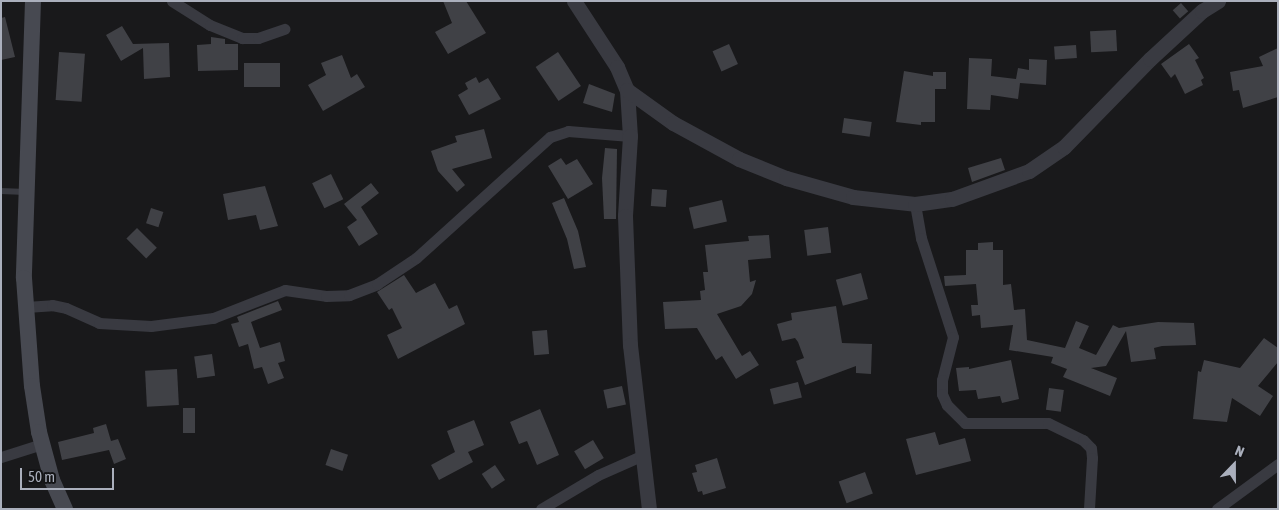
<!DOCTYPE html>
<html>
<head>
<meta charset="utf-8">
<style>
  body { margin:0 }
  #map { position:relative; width:1279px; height:510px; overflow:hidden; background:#19191b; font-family:"Asap Condensed",sans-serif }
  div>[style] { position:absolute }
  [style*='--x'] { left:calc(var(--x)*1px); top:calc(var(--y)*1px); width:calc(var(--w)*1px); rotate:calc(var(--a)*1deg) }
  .building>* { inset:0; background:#404146; transform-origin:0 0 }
  .service>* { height:5.5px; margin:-2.75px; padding:0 2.75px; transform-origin:2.75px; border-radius:2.75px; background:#393a41 }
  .minor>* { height:11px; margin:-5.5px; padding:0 5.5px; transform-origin:5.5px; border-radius:5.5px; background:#393a41 }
  .tertiary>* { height:15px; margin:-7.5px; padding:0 7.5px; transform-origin:7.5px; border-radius:7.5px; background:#393a41 }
  .secondary>* { height:16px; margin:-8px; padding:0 8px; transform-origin:8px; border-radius:8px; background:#474951 }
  span { translate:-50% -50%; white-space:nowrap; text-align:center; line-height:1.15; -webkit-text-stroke:4px #141416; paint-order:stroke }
  .frame { position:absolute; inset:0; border:2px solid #aaafbc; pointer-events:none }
  .north { position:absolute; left:1209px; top:440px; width:50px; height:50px; -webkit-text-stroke:4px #141416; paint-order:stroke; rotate:22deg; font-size:14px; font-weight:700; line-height:20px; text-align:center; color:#aaafbc }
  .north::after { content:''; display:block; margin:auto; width:18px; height:22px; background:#aaafbc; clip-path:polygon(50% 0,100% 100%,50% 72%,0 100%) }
  .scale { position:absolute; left:20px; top:468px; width:94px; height:22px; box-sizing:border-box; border:2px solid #aaafbc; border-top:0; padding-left:6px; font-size:15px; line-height:18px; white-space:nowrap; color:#aaafbc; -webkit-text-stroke:4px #141416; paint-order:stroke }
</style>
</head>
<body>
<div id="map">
  <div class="building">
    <div style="clip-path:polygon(443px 1px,466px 1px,486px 33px,448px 54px,435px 32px,452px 23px)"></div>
    <div style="left:1181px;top:3px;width:11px;height:11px;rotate:49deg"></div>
    <div style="clip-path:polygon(5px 17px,15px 57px,1px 60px,1px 18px)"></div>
    <div style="clip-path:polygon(122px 26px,133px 44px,169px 43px,170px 77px,144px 79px,143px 48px,121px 61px,106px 35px)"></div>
    <div style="left:1116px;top:30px;width:21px;height:26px;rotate:87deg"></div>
    <div style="clip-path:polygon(211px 37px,225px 39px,225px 44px,238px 44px,238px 70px,198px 71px,197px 45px,211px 44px)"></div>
    <div style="left:729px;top:44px;width:22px;height:18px;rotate:66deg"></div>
    <div style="clip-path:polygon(1189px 44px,1199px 58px,1195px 60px,1204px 78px,1201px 80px,1203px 85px,1185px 94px,1175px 74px,1171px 78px,1161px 64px)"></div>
    <div style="left:1076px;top:45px;width:13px;height:22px;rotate:86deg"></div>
    <div style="clip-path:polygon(1278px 48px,1278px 97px,1243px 108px,1239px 90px,1233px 91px,1230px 72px,1263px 66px,1259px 57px)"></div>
    <div style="left:59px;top:52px;width:26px;height:48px;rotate:4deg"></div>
    <div style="left:558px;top:52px;width:41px;height:27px;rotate:56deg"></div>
    <div style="clip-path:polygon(342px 55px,351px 78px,357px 74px,365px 87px,323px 111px,308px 85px,326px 75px,321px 63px)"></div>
    <div style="clip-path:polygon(969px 58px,992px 59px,991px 76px,1016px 79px,1018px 68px,1029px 70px,1029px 59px,1047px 60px,1046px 85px,1020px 83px,1018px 99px,991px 95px,990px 110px,967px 109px)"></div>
    <div style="left:244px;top:63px;width:36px;height:24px"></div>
    <div style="clip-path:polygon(904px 71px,933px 76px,933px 72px,946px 72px,946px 89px,935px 89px,935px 122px,921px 122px,921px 125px,896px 122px)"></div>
    <div style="clip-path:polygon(476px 77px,479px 83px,488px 78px,501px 99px,469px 115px,458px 95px,468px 89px,465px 83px)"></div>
    <div style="clip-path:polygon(589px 84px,615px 94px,612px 112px,583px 103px)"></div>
    <div style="left:844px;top:118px;width:28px;height:15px;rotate:8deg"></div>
    <div style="clip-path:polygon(484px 129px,492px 158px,452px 169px,465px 185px,457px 192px,438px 171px,431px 151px,457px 142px,455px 136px)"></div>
    <div style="clip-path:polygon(605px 148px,617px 149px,616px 219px,604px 219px,602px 178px)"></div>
    <div style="clip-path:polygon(561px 158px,566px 165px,577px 159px,593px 184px,568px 199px,548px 166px)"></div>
    <div style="clip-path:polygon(1001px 158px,1005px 170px,972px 182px,968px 168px)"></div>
    <div style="left:331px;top:174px;width:28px;height:21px;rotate:64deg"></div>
    <div style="clip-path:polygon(371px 183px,379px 193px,361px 207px,378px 234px,359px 246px,347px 227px,357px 220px,344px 204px)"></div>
    <div style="clip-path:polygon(265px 186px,278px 226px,260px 230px,256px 215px,228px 220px,223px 194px)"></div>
    <div style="left:652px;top:189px;width:15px;height:17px;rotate:4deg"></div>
    <div style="clip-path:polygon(564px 198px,578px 231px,586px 267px,574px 269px,567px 239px,552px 203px)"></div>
    <div style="left:722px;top:200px;width:22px;height:34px;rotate:77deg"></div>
    <div style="left:151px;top:208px;width:13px;height:16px;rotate:18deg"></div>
    <div style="left:828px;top:227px;width:26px;height:24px;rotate:83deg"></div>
    <div style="left:137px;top:228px;width:28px;height:15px;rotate:45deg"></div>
    <div style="clip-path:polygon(769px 235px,771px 258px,748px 260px,750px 282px,756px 280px,752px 294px,741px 306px,717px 314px,742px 356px,750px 351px,759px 365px,736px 379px,722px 356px,716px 360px,697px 328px,665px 329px,663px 302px,701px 300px,700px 291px,705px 290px,703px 272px,708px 272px,705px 245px,749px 241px,748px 236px)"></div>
    <div style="clip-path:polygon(993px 242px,993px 250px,1003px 250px,1003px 285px,1011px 284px,1014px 310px,1025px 309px,1027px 340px,1065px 348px,1076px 321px,1089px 326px,1079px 348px,1096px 355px,1113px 325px,1119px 328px,1158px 322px,1194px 323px,1196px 345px,1162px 346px,1154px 348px,1156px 359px,1131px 362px,1126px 331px,1106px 366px,1091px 368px,1117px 378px,1110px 396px,1063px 377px,1067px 369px,1051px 363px,1053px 357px,1009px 350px,1013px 325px,981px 328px,980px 315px,972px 316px,971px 305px,978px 305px,976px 284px,945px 286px,944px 276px,966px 275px,966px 250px,978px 250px,978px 243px)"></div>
    <div style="left:861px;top:273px;width:27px;height:26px;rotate:75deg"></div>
    <div style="clip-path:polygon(404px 275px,416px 293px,435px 283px,449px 309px,457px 305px,465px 324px,398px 359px,387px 335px,402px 328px,392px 308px,389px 310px,377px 292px)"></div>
    <div style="clip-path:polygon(278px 301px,282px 310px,251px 322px,260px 348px,280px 342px,285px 361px,278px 363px,284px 378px,268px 384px,262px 367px,254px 369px,248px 344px,239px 347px,231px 324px,239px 322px,237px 317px)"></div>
    <div style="clip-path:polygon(836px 306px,842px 343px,872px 344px,871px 374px,856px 373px,856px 366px,805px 385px,796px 361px,804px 358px,798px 342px,795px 338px,782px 341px,777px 324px,792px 320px,791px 313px)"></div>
    <div style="left:547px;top:330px;width:24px;height:15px;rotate:85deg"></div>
    <div style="clip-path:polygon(1264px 338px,1278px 348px,1278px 362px,1258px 386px,1273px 396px,1260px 416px,1232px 398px,1227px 422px,1193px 419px,1198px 371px,1201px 372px,1204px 360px,1240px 368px)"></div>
    <div style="left:212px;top:354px;width:22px;height:18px;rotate:82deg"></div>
    <div style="clip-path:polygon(1011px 360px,1019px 399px,1002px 403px,1000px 396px,978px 399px,976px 390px,959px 391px,956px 368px,969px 367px,969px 369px)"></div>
    <div style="left:177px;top:369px;width:36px;height:32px;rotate:87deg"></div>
    <div style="left:798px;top:382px;width:16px;height:29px;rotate:76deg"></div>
    <div style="left:622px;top:386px;width:19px;height:19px;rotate:78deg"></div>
    <div style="left:1049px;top:388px;width:15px;height:22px;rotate:8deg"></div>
    <div style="left:183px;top:408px;width:12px;height:25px"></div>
    <div style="clip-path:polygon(540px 409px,559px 455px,537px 465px,527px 441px,519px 444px,510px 422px)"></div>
    <div style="clip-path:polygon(474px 420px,484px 445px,468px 452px,473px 462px,439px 480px,431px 465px,455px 452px,447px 431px)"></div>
    <div style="clip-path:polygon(106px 424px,111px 441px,118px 439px,126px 459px,114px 464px,109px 450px,62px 460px,58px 442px,94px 433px,93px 428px)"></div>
    <div style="clip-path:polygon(935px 432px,939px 445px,965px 438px,971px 461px,916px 475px,906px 439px)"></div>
    <div style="left:593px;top:440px;width:21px;height:22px;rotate:59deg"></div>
    <div style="left:331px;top:449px;width:18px;height:17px;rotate:19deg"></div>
    <div style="clip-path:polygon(717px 458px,726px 488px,703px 495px,702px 491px,698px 492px,692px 473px,697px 472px,695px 465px)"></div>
    <div style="left:495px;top:465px;width:18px;height:16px;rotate:56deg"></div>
    <div style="left:865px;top:472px;width:23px;height:28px;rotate:70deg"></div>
  </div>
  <div class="service">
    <div style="--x:1;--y:191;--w:25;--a:2"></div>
  </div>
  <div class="minor">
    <div style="--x:172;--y:1;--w:45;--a:32.3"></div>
    <div style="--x:210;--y:25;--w:35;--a:22"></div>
    <div style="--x:242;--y:38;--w:16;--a:0"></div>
    <div style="--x:258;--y:38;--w:28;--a:-19"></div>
    <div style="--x:915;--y:204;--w:35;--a:80"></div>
    <div style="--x:921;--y:238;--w:104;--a:72.1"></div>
    <div style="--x:953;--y:337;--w:44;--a:104.3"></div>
    <div style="--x:942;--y:380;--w:14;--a:90"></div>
    <div style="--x:942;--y:394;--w:12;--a:66"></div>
    <div style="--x:947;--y:405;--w:25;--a:45"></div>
    <div style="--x:965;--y:423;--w:83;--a:0"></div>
    <div style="--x:1048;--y:423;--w:39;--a:26"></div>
    <div style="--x:1083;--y:440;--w:11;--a:45"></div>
    <div style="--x:1091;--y:448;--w:10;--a:84"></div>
    <div style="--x:1092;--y:458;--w:51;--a:93.4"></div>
    <div style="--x:26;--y:307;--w:26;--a:-4"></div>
    <div style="--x:52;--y:305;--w:14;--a:12"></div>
    <div style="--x:66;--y:308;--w:36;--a:24"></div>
    <div style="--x:99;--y:323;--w:52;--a:3.3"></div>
    <div style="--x:151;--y:326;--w:63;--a:-7.4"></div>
    <div style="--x:213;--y:318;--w:77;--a:-21.3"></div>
    <div style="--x:285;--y:290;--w:41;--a:8.3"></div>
    <div style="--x:326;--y:296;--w:23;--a:-2"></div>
    <div style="--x:349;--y:295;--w:30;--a:-21"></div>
    <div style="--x:377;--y:284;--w:47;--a:-33.7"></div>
    <div style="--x:416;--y:258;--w:181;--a:-42.1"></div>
    <div style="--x:550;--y:137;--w:19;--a:-18"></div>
    <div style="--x:568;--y:131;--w:62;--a:4.6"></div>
    <div style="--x:1;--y:457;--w:43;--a:-17.6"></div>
    <div style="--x:541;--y:509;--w:66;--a:-30.8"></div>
    <div style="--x:598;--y:475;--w:47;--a:-23.8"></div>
    <div style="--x:1217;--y:509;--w:76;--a:-36.4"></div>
  </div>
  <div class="tertiary">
    <div style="--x:574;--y:1;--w:79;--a:56.9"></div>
    <div style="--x:617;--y:67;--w:25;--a:67"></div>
    <div style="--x:627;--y:90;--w:46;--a:86.3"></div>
    <div style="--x:630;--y:136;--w:80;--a:93.6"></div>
    <div style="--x:625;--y:216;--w:129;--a:87.8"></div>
    <div style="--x:630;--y:345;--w:165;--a:83.4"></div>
    <div style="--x:627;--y:90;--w:57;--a:35.7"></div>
    <div style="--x:673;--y:123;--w:75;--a:28.6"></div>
    <div style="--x:739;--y:159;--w:51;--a:22"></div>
    <div style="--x:786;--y:178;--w:70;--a:15.8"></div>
    <div style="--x:853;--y:197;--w:62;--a:6.4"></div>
    <div style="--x:915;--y:204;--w:37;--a:-8"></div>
    <div style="--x:952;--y:199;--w:82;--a:-20"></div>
    <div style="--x:1029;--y:171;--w:42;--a:-34.4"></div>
    <div style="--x:1064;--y:147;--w:123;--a:-45.7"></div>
    <div style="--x:1150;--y:59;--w:71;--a:-42.7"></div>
    <div style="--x:1202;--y:11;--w:19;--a:-32"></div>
  </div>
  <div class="secondary">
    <div style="--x:33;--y:1;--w:277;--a:91.9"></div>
    <div style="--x:24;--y:278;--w:108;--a:85.8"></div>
    <div style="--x:32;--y:386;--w:47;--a:81.3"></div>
    <div style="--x:39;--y:432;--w:50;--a:74.8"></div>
    <div style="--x:52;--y:480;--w:32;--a:66"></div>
  </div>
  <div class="frame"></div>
  <div class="north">N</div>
  <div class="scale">50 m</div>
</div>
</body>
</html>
